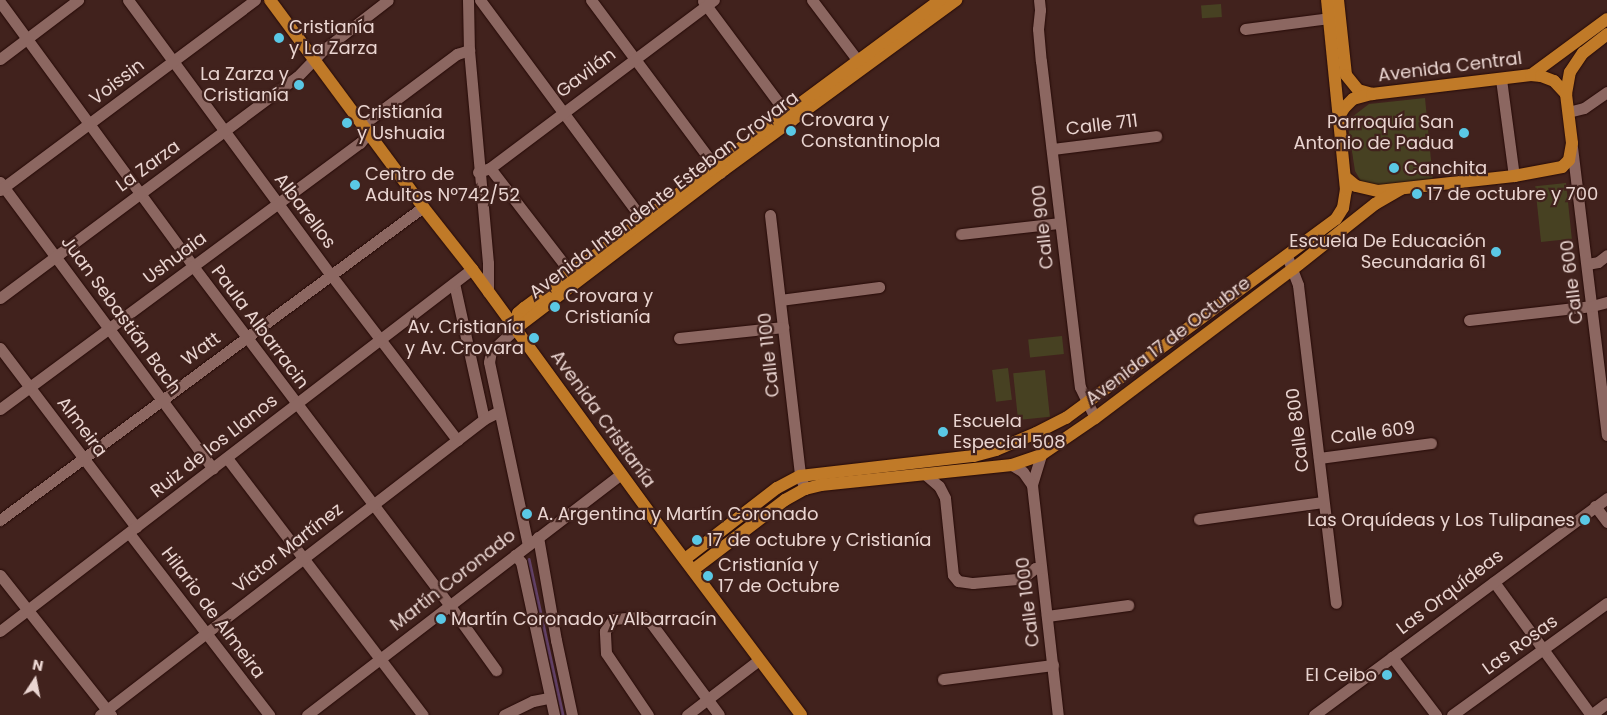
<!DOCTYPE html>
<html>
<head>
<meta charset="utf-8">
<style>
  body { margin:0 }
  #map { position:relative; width:1607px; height:715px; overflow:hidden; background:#41221d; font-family:Poppins,sans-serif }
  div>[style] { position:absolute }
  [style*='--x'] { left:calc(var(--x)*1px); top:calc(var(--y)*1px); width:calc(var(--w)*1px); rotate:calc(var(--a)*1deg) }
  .green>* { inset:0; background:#474122; transform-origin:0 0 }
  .stream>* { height:2.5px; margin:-1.25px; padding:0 1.25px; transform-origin:1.25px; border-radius:1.25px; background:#64436a }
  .roads { filter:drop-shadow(0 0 1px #260a07) drop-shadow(0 0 1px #260a07) }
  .minor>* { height:11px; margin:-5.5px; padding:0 5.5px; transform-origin:5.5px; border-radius:5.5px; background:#8c6761 }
  .major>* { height:12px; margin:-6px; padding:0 6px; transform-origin:6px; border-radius:6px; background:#c07a28 }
  .dots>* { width:14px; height:14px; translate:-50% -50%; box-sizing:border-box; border:2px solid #41221d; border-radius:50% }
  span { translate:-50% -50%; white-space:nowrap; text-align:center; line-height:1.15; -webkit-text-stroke:4.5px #41221d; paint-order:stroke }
  .poi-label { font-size:18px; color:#ead5d1 }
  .left { translate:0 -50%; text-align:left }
  .right { translate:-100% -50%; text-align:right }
  .street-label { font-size:18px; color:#ead5d1 }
  .north { position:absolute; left:10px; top:655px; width:50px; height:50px; -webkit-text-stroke:4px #41221d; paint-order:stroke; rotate:11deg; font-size:14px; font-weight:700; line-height:20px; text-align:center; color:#ead5d1 }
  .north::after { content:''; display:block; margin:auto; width:18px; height:22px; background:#ead5d1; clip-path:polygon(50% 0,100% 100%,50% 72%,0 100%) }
</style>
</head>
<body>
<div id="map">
  <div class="green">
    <div style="left:1221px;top:4px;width:13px;height:20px;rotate:86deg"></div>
    <div style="clip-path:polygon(1425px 98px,1433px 181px,1369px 187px,1362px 183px,1355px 171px,1349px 132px,1352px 117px,1369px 104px)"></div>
    <div style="left:1566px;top:183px;width:56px;height:31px;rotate:84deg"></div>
    <div style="left:1062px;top:336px;width:18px;height:34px;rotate:84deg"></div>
    <div style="left:1008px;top:368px;width:32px;height:16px;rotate:83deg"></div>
    <div style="left:1045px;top:370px;width:47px;height:32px;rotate:84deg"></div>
  </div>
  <div class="stream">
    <div style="--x:529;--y:559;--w:160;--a:77.7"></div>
  </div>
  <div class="roads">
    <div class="minor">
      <div style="--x:128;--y:0;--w:342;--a:53.6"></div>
      <div style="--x:331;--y:275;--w:208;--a:52.6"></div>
      <div style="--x:468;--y:0;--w:50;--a:88.9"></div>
      <div style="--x:469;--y:50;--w:214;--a:84.9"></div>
      <div style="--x:488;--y:263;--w:29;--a:90"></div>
      <div style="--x:480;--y:0;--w:281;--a:53.5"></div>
      <div style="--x:591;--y:0;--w:216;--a:53.3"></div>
      <div style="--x:812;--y:0;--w:83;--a:52.9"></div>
      <div style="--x:1039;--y:0;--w:10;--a:84"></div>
      <div style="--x:1040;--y:10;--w:19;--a:96"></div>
      <div style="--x:1038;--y:29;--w:32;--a:85"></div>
      <div style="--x:1041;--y:61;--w:328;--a:83.2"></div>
      <div style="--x:1080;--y:387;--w:34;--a:64"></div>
      <div style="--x:703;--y:1;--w:149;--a:53.4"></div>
      <div style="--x:0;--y:2;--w:327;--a:53.8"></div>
      <div style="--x:193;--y:266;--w:426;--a:52.9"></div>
      <div style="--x:450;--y:606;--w:79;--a:54.3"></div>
      <div style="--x:1245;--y:29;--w:94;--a:-7.4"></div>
      <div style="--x:0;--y:59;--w:98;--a:-37.1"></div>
      <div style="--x:1501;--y:79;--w:98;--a:82.4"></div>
      <div style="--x:1568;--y:112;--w:16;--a:-14"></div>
      <div style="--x:1584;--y:108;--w:28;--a:-35"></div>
      <div style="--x:362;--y:125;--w:119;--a:-36.8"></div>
      <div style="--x:457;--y:54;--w:13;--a:-18"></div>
      <div style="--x:1572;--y:147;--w:290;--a:83.1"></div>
      <div style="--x:1052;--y:149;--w:105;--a:-7.1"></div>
      <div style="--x:490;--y:168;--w:133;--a:52.4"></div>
      <div style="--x:478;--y:172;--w:13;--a:-18"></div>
      <div style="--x:490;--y:168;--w:280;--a:-36.9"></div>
      <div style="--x:0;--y:182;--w:357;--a:53.4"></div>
      <div style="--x:0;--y:190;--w:318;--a:-36.7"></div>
      <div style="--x:770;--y:215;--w:263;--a:83.4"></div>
      <div style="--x:800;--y:476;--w:14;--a:69"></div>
      <div style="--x:961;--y:234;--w:99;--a:-6.4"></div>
      <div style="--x:1287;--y:256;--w:31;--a:69"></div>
      <div style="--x:1298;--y:285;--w:320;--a:83.2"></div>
      <div style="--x:1587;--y:264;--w:11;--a:-10"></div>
      <div style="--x:1598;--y:262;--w:11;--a:-38"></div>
      <div style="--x:454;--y:283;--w:139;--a:77.6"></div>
      <div style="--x:0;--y:298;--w:370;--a:-36.7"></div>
      <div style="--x:297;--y:77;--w:36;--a:-46"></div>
      <div style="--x:322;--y:51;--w:83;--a:-37.7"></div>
      <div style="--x:780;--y:300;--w:100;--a:-7.5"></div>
      <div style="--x:1469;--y:320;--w:124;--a:-6.5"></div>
      <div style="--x:1592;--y:306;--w:16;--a:-15"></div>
      <div style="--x:515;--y:329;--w:33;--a:137"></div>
      <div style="--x:491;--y:351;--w:11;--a:100"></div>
      <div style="--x:489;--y:362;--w:187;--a:78"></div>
      <div style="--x:679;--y:338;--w:105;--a:-6"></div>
      <div style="--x:0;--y:348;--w:225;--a:52.8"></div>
      <div style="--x:0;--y:409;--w:448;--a:-36.5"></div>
      <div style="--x:360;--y:143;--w:13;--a:-51"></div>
      <div style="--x:1041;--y:455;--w:31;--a:107"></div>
      <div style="--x:1032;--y:485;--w:231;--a:83.6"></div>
      <div style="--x:227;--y:458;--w:323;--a:52.7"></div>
      <div style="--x:1319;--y:458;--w:113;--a:-7.6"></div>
      <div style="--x:1012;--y:465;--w:13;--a:32"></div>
      <div style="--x:1023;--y:472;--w:16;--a:55"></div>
      <div style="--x:925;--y:474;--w:18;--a:41"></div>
      <div style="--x:939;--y:486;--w:13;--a:63"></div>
      <div style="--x:945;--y:498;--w:77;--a:84.1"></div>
      <div style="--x:953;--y:575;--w:8;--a:50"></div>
      <div style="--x:958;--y:581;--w:15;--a:8"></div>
      <div style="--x:973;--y:583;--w:44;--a:-5.2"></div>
      <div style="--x:1017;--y:579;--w:7;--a:-16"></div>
      <div style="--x:1024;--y:577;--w:14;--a:-39"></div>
      <div style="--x:1035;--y:568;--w:6;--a:0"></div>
      <div style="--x:1595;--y:506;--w:20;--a:53"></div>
      <div style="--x:1199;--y:519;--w:125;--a:-7.8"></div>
      <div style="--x:0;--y:520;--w:526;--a:-36.5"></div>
      <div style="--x:129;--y:533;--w:230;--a:52.4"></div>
      <div style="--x:538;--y:537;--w:105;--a:80.1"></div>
      <div style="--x:556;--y:640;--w:77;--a:78"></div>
      <div style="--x:515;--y:555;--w:9;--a:49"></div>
      <div style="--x:521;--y:562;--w:157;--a:77.8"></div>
      <div style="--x:0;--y:575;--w:179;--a:51.6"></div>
      <div style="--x:1494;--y:582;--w:165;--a:53.9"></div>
      <div style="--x:1047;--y:616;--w:82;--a:-7.7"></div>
      <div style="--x:0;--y:631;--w:595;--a:-37.49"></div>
      <div style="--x:1392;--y:657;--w:73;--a:52.8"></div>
      <div style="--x:943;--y:679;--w:111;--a:-7.3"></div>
      <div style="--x:100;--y:715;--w:485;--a:-37.6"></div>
      <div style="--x:484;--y:419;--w:16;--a:-27"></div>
      <div style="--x:307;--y:715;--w:396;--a:-37.5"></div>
      <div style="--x:504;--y:715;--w:32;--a:-26"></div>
      <div style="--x:533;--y:701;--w:16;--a:-11"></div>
      <div style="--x:648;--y:715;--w:75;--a:-124.1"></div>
      <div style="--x:606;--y:653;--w:22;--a:-93"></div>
      <div style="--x:605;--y:631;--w:14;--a:-56"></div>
      <div style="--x:613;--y:619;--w:31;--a:-4"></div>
      <div style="--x:644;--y:617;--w:9;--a:41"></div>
      <div style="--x:651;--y:623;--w:114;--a:53.5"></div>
      <div style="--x:687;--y:715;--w:91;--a:-37.4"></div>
      <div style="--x:1314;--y:715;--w:365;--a:-36.5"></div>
      <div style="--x:1452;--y:715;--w:191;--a:-35.9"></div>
      <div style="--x:1591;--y:715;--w:20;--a:-37"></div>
    </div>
    <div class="major">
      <div style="--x:270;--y:0;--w:257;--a:53.5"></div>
      <div style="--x:423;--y:207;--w:79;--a:51.7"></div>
      <div style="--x:472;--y:269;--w:309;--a:53.9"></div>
      <div style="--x:654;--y:519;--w:245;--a:53.1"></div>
      <div style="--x:1338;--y:0;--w:75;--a:83.9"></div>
      <div style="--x:1346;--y:75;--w:19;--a:51"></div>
      <div style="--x:1358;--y:90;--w:15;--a:16"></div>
      <div style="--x:1531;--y:75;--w:94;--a:-36.4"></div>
      <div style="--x:1340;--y:115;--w:8;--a:-60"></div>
      <div style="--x:1344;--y:108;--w:13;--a:-45"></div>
      <div style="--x:1353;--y:99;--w:20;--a:-15"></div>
      <div style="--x:1372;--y:94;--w:160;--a:-6.8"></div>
      <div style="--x:1531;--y:75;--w:10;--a:6"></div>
      <div style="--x:1541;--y:76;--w:14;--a:21"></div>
      <div style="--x:1554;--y:81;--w:18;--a:47"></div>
      <div style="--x:1345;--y:177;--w:14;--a:39"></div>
      <div style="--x:1356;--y:186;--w:23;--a:13"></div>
      <div style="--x:1378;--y:191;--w:137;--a:-6.3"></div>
      <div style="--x:1514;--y:176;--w:49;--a:-10.6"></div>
      <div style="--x:1562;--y:167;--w:10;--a:-45"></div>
      <div style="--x:1569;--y:160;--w:17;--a:-80"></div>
      <div style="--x:1572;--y:143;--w:49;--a:-97"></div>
      <div style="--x:1566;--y:94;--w:22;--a:-80"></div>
      <div style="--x:1570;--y:72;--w:23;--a:-56"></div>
      <div style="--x:1583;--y:53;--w:31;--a:-38"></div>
      <div style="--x:515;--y:329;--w:263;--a:-37.3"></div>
      <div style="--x:724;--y:170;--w:288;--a:-36.2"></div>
      <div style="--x:515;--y:329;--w:16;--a:-79"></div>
      <div style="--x:518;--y:313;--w:8;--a:-40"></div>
      <div style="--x:524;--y:308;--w:518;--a:-36.52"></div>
      <div style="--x:685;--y:559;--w:116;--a:-37.7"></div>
      <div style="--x:777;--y:488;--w:26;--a:-28"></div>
      <div style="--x:800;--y:476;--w:175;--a:-6.6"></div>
      <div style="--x:974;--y:456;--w:23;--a:-15"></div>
      <div style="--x:996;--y:450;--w:43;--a:-23"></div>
      <div style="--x:1036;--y:433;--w:34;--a:-27"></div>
      <div style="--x:1066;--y:418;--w:335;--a:-36.4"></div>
      <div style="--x:1336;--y:219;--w:13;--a:-58"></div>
      <div style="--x:1343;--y:208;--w:18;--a:-81"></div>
      <div style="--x:1346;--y:190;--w:191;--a:-95.7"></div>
      <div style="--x:693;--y:570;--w:116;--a:-37.3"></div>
      <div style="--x:785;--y:500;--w:23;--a:-29"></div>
      <div style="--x:805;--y:489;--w:16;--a:-14"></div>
      <div style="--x:821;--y:485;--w:192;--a:-6"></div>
      <div style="--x:1012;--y:465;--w:31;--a:-19"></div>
      <div style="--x:1041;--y:455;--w:65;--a:-34.4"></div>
      <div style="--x:1095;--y:418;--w:248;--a:-37"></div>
      <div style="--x:1293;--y:269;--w:105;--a:-38.4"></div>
      <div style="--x:1375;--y:204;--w:30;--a:-30"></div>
    </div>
  </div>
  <div class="dots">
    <div style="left:279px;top:38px;background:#5ac8e5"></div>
    <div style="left:299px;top:85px;background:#5ac8e5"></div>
    <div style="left:347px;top:123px;background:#5ac8e5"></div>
    <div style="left:791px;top:131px;background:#5ac8e5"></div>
    <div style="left:1464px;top:133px;background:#5ac8e5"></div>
    <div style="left:1394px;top:168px;background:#5ac8e5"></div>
    <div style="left:355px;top:185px;background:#5ac8e5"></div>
    <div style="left:1417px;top:194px;background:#5ac8e5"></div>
    <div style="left:1496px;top:252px;background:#5ac8e5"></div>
    <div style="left:555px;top:307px;background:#5ac8e5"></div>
    <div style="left:534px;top:338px;background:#5ac8e5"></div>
    <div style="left:943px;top:432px;background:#5ac8e5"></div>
    <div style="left:527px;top:514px;background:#5ac8e5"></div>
    <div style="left:1585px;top:520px;background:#5ac8e5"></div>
    <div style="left:697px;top:540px;background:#5ac8e5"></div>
    <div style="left:708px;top:576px;background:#5ac8e5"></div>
    <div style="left:441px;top:619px;background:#5ac8e5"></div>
    <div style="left:1387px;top:675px;background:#5ac8e5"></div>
  </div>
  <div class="poi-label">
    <span class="left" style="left:289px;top:38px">Cristianía<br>y La Zarza</span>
    <span class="right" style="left:289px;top:85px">La Zarza y<br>Cristianía</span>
    <span class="left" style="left:357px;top:123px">Cristianía<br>y Ushuaia</span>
    <span class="left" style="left:801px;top:131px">Crovara y<br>Constantinopla</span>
    <span class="right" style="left:1454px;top:133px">Parroquía San<br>Antonio de Padua</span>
    <span class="left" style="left:1404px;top:168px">Canchita</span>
    <span class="left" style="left:365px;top:185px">Centro de<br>Adultos Nº742/52</span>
    <span class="left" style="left:1427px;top:194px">17 de octubre y 700</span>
    <span class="right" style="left:1486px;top:252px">Escuela De Educación<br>Secundaria 61</span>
    <span class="left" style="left:565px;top:307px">Crovara y<br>Cristianía</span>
    <span class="right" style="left:524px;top:338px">Av. Cristianía<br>y Av. Crovara</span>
    <span class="left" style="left:953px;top:432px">Escuela<br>Especial 508</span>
    <span class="left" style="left:537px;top:514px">A. Argentina y Martín Coronado</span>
    <span class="right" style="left:1575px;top:520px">Las Orquídeas y Los Tulipanes</span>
    <span class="left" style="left:707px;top:540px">17 de octubre y Cristianía</span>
    <span class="left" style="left:718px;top:576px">Cristianía y<br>17 de Octubre</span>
    <span class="left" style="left:451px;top:619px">Martín Coronado y Albarracín</span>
    <span class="right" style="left:1377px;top:675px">El Ceibo</span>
  </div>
  <div class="street-label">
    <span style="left:1450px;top:67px;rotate:-7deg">Avenida Central</span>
    <span style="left:586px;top:73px;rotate:-37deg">Gavilán</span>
    <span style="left:117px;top:82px;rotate:-37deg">Voissin</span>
    <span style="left:1102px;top:125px;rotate:-7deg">Calle 711</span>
    <span style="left:148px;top:166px;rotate:-36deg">La Zarza</span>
    <span style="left:664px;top:195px;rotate:-37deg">Avenida Intendente Esteban Crovara</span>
    <span style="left:305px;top:211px;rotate:53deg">Albarellos</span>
    <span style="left:1043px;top:227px;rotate:-96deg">Calle 900</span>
    <span style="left:175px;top:258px;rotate:-37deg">Ushuaia</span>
    <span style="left:1572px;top:282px;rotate:-97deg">Calle 600</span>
    <span style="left:121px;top:315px;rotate:54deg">Juan Sebastián Bach</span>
    <span style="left:260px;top:327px;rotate:53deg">Paula Albarracin</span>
    <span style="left:1168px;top:341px;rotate:-37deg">Avenida 17 de Octubre</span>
    <span style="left:201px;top:349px;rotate:-36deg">Watt</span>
    <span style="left:769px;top:355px;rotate:-96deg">Calle 1100</span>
    <span style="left:603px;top:419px;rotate:54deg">Avenida Cristianía</span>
    <span style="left:82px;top:427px;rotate:53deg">Almeira</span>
    <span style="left:1298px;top:430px;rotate:-97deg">Calle 800</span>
    <span style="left:1373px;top:433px;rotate:-7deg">Calle 609</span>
    <span style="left:214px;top:446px;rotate:-38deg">Ruiz de los Llanos</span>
    <span style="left:288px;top:548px;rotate:-38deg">Víctor Martínez</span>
    <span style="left:453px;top:580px;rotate:-38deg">Martín Coronado</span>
    <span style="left:1450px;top:592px;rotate:-37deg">Las Orquídeas</span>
    <span style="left:1028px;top:602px;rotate:-97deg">Calle 1000</span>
    <span style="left:213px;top:613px;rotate:53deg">Hilario de Almeira</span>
    <span style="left:1520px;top:645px;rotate:-36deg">Las Rosas</span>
  </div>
  <div class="north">N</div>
</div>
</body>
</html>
